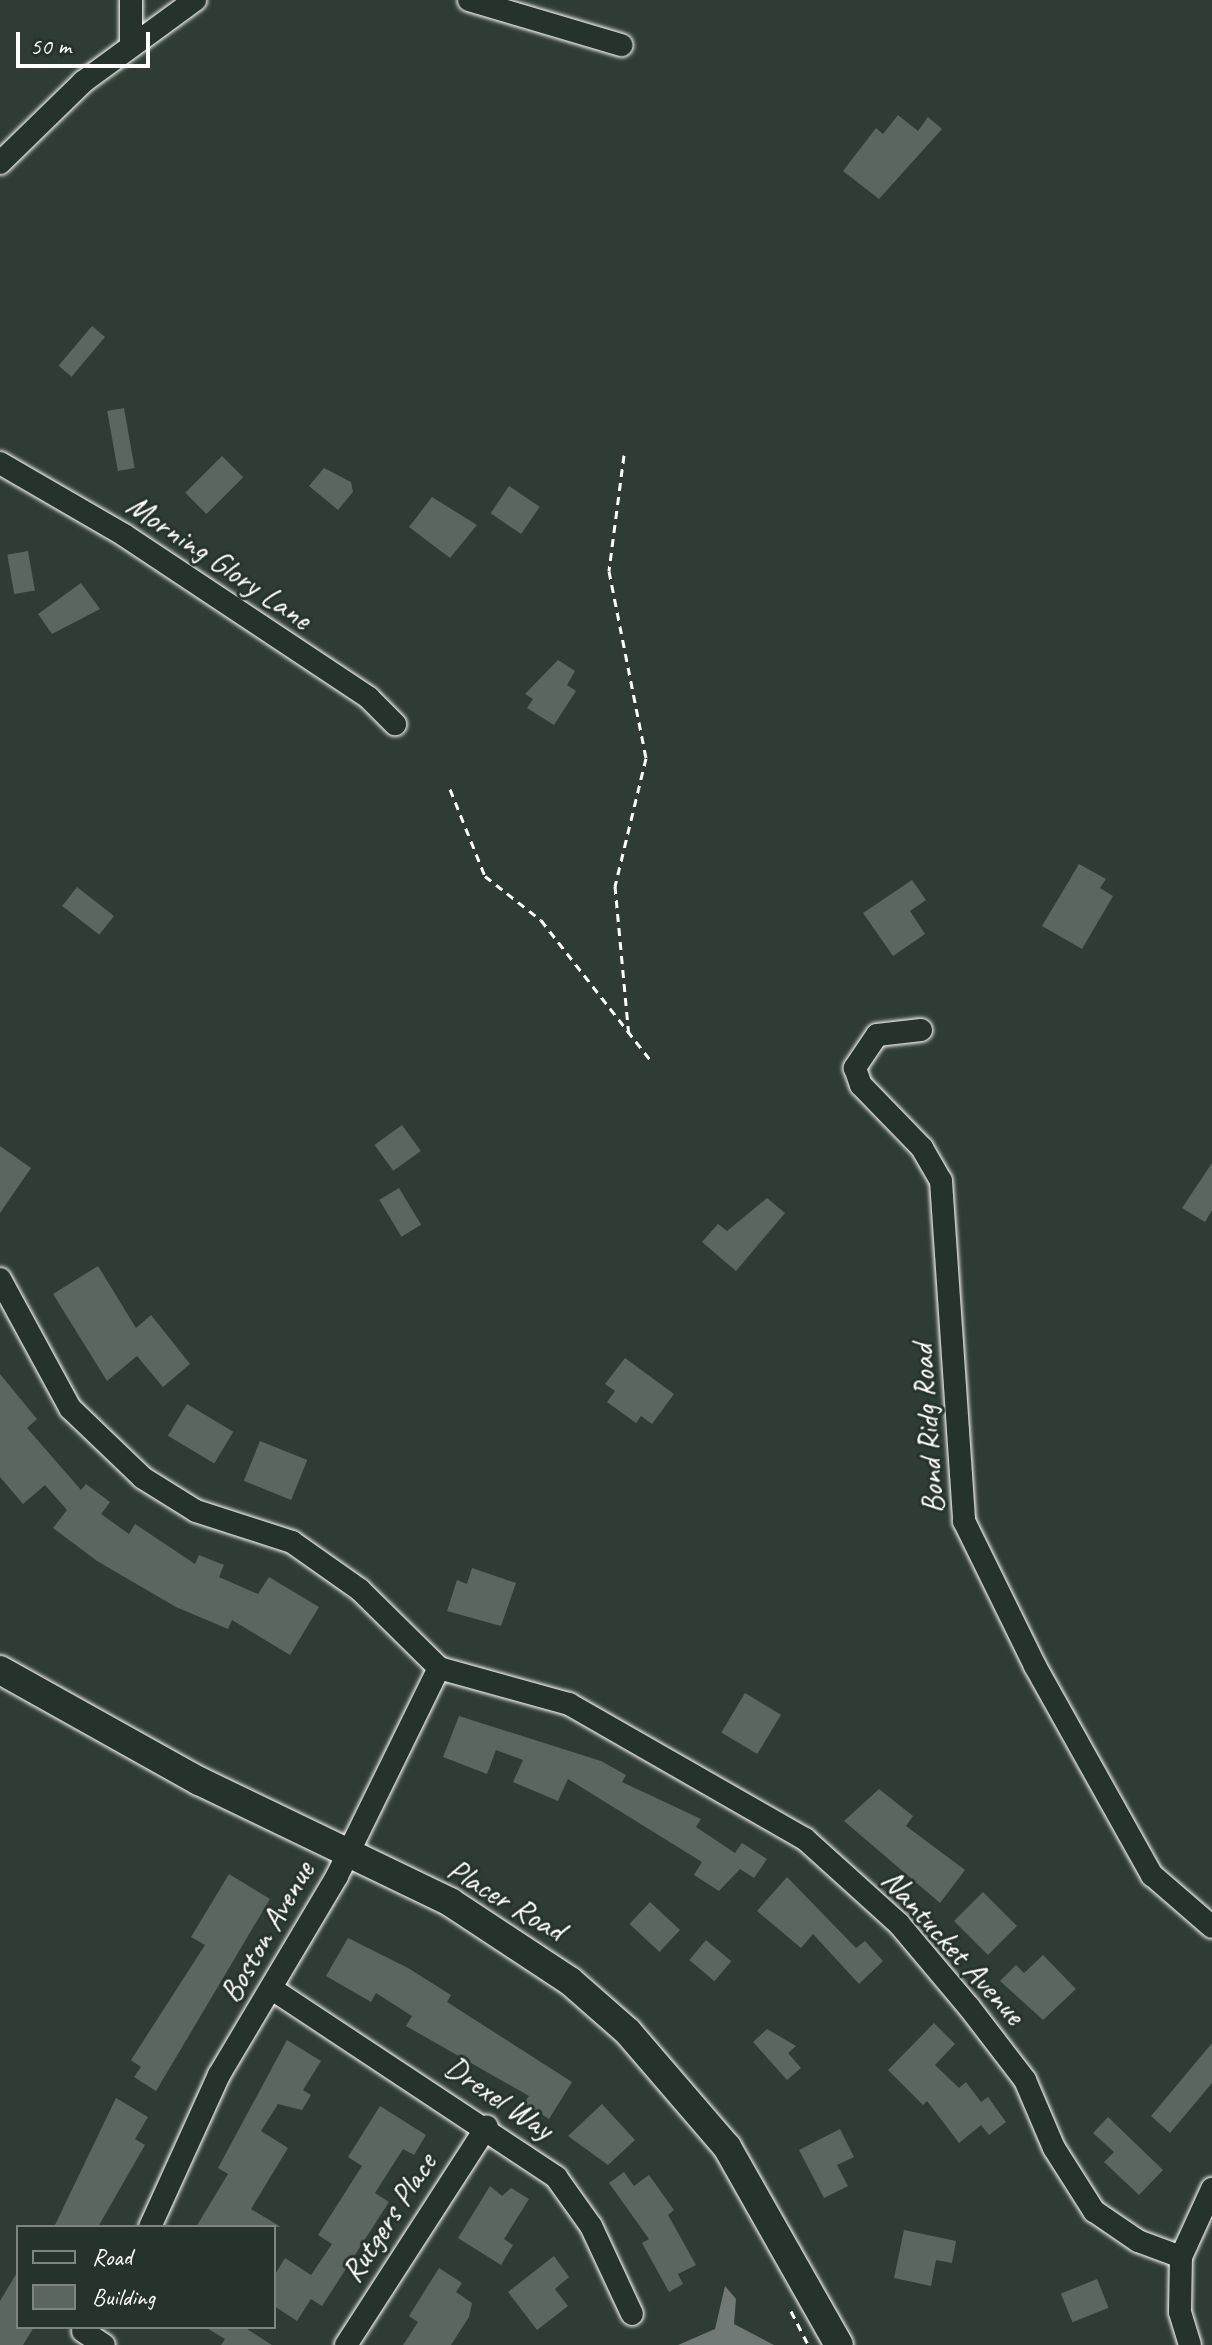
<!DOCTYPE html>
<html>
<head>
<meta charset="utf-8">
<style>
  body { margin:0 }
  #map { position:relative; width:1212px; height:2345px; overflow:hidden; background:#2f3b35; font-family:Caveat,sans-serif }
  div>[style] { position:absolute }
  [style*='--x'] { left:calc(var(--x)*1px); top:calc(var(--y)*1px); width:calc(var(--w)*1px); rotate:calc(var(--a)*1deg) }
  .water>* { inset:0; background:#707975 }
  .building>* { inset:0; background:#5b6661; transform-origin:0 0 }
  .path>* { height:3px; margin-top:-1.5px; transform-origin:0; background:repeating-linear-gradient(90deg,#fff 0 8px,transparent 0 14px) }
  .roads { filter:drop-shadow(0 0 2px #fff) drop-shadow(0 0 2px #fff) }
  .minor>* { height:22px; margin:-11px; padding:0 11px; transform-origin:11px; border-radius:11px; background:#26332d }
  .major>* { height:28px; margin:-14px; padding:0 14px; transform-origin:14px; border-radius:14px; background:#26332d }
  span { translate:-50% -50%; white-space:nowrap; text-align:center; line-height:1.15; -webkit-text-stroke:6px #26332d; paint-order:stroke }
  .street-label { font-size:32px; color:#fff }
  .legend { position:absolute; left:16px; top:2225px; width:260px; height:104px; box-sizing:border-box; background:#26332d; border:2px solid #7d8581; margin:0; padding:10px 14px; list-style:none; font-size:24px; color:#fff }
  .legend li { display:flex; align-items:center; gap:16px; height:40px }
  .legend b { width:40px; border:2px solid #7d8581 }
  .scale { position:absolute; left:16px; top:32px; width:134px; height:36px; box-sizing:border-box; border:4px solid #fff; border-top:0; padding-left:10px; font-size:24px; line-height:28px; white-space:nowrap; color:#fff; -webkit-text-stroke:6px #26332d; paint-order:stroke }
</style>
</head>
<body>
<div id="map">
  <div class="water">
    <div style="clip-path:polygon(725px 2286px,736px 2299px,734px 2324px,774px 2345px,678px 2345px,715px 2329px)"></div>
  </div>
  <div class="building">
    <div style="clip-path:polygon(898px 115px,918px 131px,928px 117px,942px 129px,879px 199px,843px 171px,876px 128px,883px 134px)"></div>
    <div style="left:92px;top:326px;width:17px;height:52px;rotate:40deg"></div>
    <div style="left:124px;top:408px;width:61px;height:17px;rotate:80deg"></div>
    <div style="left:222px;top:456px;width:30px;height:52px;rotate:45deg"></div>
    <div style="clip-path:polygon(324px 468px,351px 482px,353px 492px,338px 510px,309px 486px)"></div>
    <div style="left:509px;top:486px;width:37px;height:33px;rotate:34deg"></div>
    <div style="clip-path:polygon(432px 497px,477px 525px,450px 558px,409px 527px)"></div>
    <div style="left:28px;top:551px;width:40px;height:21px;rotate:80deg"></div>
    <div style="clip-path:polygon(81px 583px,100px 609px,52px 634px,38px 614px)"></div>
    <div style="clip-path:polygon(558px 660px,575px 671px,567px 685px,576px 691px,554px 725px,527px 708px,533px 699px,525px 694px)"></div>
    <div style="clip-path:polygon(1079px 864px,1106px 879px,1100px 888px,1113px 896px,1082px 949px,1042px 926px)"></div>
    <div style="clip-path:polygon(912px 880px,926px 900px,910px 911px,925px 934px,893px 956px,863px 913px)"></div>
    <div style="left:77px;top:887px;width:47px;height:24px;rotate:38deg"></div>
    <div style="left:402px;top:1125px;width:32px;height:34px;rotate:54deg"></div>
    <div style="clip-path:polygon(0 1146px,31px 1168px,0 1213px)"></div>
    <div style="clip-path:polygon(1212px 1163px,1212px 1210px,1205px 1222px,1182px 1208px)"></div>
    <div style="left:399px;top:1188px;width:43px;height:23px;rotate:59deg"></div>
    <div style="clip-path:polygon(767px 1198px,785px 1213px,736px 1271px,702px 1242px,718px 1224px,727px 1231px)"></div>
    <div style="clip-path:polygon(98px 1266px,136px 1328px,151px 1315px,190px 1364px,163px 1387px,137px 1356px,107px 1381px,53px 1294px)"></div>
    <div style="clip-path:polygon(625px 1358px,674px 1394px,652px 1424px,641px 1416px,636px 1423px,607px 1402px,615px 1391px,605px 1384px)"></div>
    <div style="clip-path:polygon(0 1374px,37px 1419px,27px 1428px,81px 1490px,86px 1484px,110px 1502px,101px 1514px,129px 1534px,135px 1524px,195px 1564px,199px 1555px,224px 1565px,219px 1577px,258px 1594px,269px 1577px,319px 1607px,290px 1655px,232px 1620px,228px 1629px,176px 1607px,97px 1561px,53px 1528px,67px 1510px,45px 1485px,23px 1504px,0 1477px)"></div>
    <div style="left:187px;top:1404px;width:54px;height:37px;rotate:31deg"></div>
    <div style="left:260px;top:1441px;width:51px;height:43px;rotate:22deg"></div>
    <div style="clip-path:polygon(472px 1568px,516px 1583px,501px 1626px,447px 1611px,457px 1580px,467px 1584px)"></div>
    <div style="left:745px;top:1693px;width:42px;height:46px;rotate:31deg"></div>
    <div style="clip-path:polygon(459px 1716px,601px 1761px,626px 1775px,622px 1782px,701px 1819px,696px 1827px,735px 1853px,742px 1843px,767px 1859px,754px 1878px,740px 1869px,719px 1891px,694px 1875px,702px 1862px,568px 1779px,558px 1801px,513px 1782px,523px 1760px,496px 1750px,487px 1774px,443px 1757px)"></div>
    <div style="clip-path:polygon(879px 1789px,913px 1816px,906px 1826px,965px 1870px,940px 1903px,844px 1821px)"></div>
    <div style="clip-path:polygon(229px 1874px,270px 1899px,156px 2091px,134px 2077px,141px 2067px,131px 2060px,205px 1945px,191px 1937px)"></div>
    <div style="clip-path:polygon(787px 1877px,856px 1948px,865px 1941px,883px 1961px,859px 1984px,813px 1934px,801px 1948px,757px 1911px)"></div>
    <div style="left:983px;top:1892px;width:48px;height:41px;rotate:45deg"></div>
    <div style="left:650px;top:1902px;width:41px;height:30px;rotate:43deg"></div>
    <div style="clip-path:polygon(348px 1938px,408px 1968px,451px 1995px,447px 2002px,572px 2082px,549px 2119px,524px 2103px,529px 2096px,406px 2026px,412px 2016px,376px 1993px,371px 2002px,326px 1976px)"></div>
    <div style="left:706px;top:1940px;width:33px;height:26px;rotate:40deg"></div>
    <div style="clip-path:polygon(1043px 1955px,1076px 1989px,1043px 2020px,1000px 1981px,1016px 1965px,1024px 1973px)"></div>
    <div style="clip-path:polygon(934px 2023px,955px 2044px,935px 2065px,959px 2088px,966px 2082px,981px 2102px,988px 2097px,1006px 2122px,989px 2135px,981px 2125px,959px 2143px,927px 2101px,923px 2105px,888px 2070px)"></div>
    <div style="clip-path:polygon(767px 2029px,796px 2046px,788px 2053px,801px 2068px,787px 2080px,753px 2042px)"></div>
    <div style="clip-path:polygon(287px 2040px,321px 2061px,303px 2090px,311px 2095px,302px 2110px,278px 2104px,261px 2131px,288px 2148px,251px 2209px,281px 2227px,196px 2227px,228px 2174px,218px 2168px)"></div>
    <div style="clip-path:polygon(1212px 2043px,1212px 2083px,1170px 2133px,1151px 2116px)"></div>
    <div style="clip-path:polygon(116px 2098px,148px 2117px,135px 2139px,145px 2145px,98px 2227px,54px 2227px)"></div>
    <div style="clip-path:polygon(602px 2104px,635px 2140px,608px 2165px,568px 2136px)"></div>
    <div style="clip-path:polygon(380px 2106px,426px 2135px,414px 2155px,403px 2149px,375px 2193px,389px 2202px,322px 2306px,311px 2299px,297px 2321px,274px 2306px,274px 2276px,285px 2258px,311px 2275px,332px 2244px,318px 2235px,362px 2166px,348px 2157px)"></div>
    <div style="clip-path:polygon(1108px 2117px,1163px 2170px,1139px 2195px,1104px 2162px,1114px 2152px,1093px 2133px)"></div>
    <div style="clip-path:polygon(840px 2129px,854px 2157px,837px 2165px,848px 2186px,824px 2198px,799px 2150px)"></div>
    <div style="clip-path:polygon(624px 2172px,634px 2186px,649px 2175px,674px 2210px,668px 2215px,696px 2265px,678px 2274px,683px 2284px,669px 2292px,642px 2243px,649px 2239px,609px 2183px)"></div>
    <div style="clip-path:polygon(490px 2186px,502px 2196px,511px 2188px,529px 2199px,504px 2239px,513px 2245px,501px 2265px,458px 2238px)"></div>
    <div style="clip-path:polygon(904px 2230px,956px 2241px,952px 2263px,936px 2260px,931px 2286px,894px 2278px)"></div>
    <div style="clip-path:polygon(554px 2256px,569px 2277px,555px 2289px,568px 2306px,537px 2330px,508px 2292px)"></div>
    <div style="clip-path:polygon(439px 2268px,462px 2283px,456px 2292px,472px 2303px,469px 2317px,451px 2345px,403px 2345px,418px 2322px,409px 2316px)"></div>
    <div style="clip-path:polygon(18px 2271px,18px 2327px,34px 2327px,23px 2345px,0 2345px,0 2301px)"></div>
    <div style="left:1097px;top:2279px;width:31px;height:39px;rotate:68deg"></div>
    <div style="clip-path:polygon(205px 2327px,244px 2327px,272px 2345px,221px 2345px,225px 2339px)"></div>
  </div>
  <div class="path">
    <div style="--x:624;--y:455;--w:117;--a:97.4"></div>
    <div style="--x:609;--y:571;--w:191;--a:78.8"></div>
    <div style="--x:646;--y:758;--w:132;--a:103.6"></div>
    <div style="--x:615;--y:886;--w:151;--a:84.7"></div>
    <div style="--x:450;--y:789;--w:94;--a:68.1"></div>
    <div style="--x:485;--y:876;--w:71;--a:38.2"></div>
    <div style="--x:541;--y:920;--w:180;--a:52"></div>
    <div style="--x:791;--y:2311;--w:38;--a:63"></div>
  </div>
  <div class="roads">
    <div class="minor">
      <div style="--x:469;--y:0;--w:159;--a:16.5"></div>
      <div style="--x:131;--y:46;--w:46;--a:-90"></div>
      <div style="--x:0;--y:163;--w:116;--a:-44.3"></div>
      <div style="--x:83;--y:82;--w:139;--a:-36.2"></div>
      <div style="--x:0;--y:463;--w:143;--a:30.1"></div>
      <div style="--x:124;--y:535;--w:294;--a:33.6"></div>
      <div style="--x:369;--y:698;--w:37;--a:45"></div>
      <div style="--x:921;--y:1030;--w:44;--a:173.5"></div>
      <div style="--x:877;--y:1035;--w:40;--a:124"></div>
      <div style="--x:855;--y:1068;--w:18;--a:71"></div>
      <div style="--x:861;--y:1085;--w:88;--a:45.9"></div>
      <div style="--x:922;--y:1148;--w:38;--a:60"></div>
      <div style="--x:941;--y:1181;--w:341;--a:86.1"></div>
      <div style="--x:964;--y:1521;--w:161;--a:63.9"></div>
      <div style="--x:1035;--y:1666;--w:240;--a:60.8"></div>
      <div style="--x:1152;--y:1875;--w:79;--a:40.9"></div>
      <div style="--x:0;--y:1279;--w:147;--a:61.5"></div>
      <div style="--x:70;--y:1408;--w:101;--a:43.8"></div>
      <div style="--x:143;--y:1478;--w:62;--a:31.9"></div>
      <div style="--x:196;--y:1511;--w:101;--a:17.9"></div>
      <div style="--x:292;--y:1542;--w:83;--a:35.2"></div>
      <div style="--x:360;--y:1590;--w:111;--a:44.6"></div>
      <div style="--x:439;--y:1668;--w:135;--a:15.5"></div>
      <div style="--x:569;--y:1704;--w:272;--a:29.8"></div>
      <div style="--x:805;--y:1839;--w:127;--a:42.1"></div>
      <div style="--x:899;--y:1924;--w:109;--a:49.9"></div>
      <div style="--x:969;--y:2007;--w:92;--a:52.5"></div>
      <div style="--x:1025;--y:2080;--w:74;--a:66.9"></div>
      <div style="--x:1054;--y:2148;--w:75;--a:57.6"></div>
      <div style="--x:1094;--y:2211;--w:53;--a:34.3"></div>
      <div style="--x:1138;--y:2241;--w:46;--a:20.4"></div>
      <div style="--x:272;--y:1989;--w:341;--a:33.5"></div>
      <div style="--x:556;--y:2177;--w:60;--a:54.5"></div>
      <div style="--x:591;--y:2226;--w:97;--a:65"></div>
      <div style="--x:150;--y:2227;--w:167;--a:-65.6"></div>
      <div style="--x:219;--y:2075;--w:231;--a:-59.3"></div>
      <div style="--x:337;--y:1876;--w:232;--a:-63.9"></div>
      <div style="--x:83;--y:2331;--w:25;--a:34"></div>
      <div style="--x:346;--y:2345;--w:260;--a:-57.2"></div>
      <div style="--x:1190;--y:2345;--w:34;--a:-107"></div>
      <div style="--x:1180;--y:2312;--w:55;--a:-89"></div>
      <div style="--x:1181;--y:2257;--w:75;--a:-65.5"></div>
    </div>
    <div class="major">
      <div style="--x:0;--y:1670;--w:228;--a:29.2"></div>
      <div style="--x:199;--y:1781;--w:279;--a:25.7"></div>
      <div style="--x:450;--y:1902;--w:144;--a:33.4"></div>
      <div style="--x:570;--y:1981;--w:77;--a:41.3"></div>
      <div style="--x:628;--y:2032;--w:152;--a:49.3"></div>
      <div style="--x:727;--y:2147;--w:227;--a:60.5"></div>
    </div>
  </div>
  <div class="street-label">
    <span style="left:219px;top:562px;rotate:34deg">Morning Glory Lane</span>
    <span style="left:928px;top:1429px;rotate:-94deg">Bond Ridg Road</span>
    <span style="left:506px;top:1900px;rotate:31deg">Placer Road</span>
    <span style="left:267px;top:1932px;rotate:-60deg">Boston Avenue</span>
    <span style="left:953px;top:1947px;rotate:48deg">Nantucket Avenue</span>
    <span style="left:499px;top:2098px;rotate:34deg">Drexel Way</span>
    <span style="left:389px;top:2218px;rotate:-57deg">Rutgers Place</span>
  </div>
  <ul class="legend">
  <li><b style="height:10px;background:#26332d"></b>Road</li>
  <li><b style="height:22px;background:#5b6661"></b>Building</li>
  </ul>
  <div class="scale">50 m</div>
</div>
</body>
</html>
